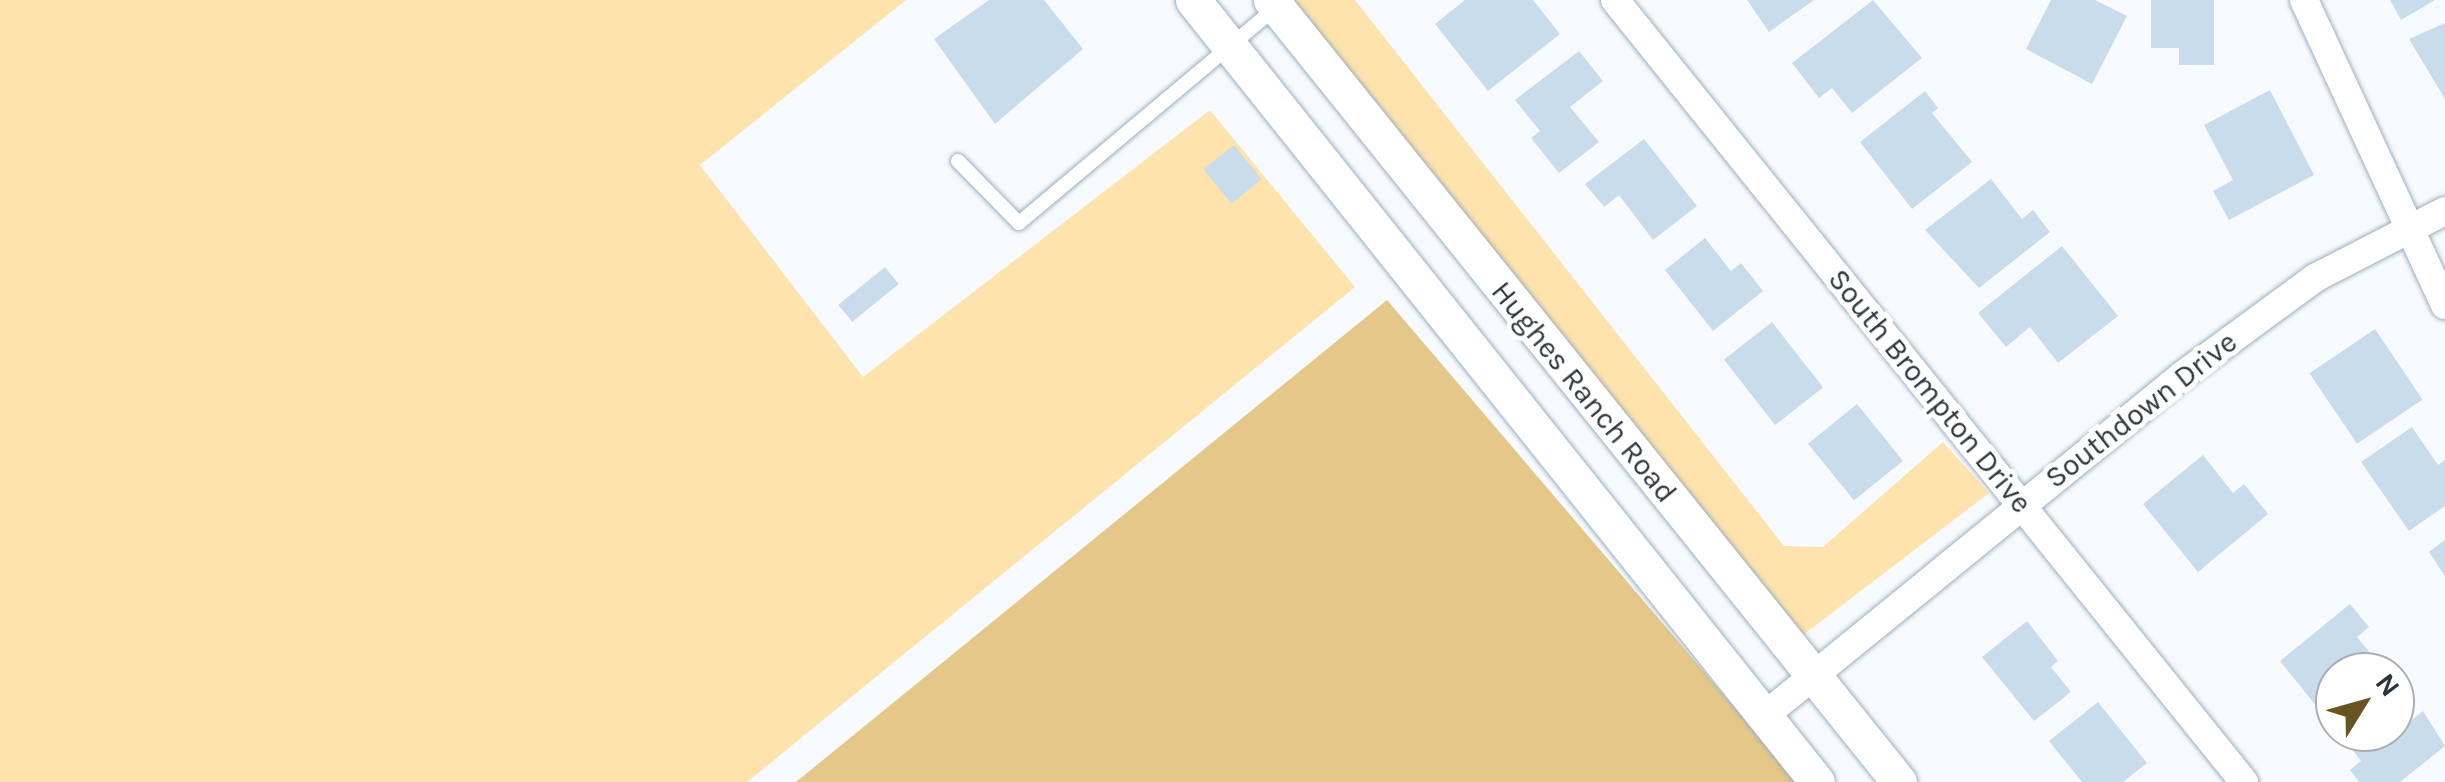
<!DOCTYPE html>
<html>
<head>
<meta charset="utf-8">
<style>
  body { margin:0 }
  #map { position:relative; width:2445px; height:782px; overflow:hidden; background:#f7fbff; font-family:Karla,sans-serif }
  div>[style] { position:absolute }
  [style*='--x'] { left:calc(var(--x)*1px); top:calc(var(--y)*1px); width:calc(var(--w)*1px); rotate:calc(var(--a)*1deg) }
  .green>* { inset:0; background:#fee3ac }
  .forest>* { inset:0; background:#e5c889 }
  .building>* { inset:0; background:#c8dcec; transform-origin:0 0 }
  .roads { filter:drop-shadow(0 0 2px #9bafbf) drop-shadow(0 0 2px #9bafbf) }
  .service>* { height:14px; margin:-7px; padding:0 7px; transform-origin:7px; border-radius:7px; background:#fff }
  .minor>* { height:28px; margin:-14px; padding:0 14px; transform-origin:14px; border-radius:14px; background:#fff }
  .tertiary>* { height:35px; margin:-17.5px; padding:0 17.5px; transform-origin:17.5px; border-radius:17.5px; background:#fff }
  span { translate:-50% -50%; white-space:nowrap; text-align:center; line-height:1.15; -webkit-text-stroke:10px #fff; paint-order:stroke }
  .street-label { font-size:30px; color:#2e363d }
  .north { position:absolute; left:2315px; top:652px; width:100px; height:100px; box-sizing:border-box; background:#fff; border:2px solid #abafb1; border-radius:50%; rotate:53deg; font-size:28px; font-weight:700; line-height:40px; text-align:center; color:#2e363d }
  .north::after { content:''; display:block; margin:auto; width:35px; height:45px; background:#685322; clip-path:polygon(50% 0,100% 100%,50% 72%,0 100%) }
</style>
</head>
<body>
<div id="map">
  <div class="green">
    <div style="clip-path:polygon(0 0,906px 0,700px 165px,863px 377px,1210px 110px,1355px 287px,747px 782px,0 782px)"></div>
    <div style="clip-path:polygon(1283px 0,1355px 0,1784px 546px,1823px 547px,1943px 442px,1989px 493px,1790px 645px)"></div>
  </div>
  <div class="forest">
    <div style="clip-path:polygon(1387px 300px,1798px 782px,796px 782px)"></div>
  </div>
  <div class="building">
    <div style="clip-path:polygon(989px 0,1044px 0,1083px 49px,995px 124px,934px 39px)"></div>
    <div style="clip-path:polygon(1465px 0,1533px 0,1560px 34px,1488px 91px,1435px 24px)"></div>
    <div style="clip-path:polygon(1747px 0,1814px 0,1769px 32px)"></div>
    <div style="clip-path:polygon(1873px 0,1922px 58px,1852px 113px,1832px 88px,1819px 98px,1792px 63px)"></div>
    <div style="clip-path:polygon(2051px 0,2095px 0,2127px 16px,2092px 84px,2026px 49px)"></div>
    <div style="clip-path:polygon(2151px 0,2214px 0,2214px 65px,2179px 65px,2179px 48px,2151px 48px)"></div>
    <div style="clip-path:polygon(2390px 0,2435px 0,2401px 20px)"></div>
    <div style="clip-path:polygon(2445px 23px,2445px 99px,2409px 39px)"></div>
    <div style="clip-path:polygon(1579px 51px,1603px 81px,1570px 107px,1599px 142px,1559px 173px,1531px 138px,1540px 131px,1515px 100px)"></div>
    <div style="clip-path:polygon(2270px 90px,2314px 175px,2229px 220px,2213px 191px,2233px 180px,2204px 125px)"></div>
    <div style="clip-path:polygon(1925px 91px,1938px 108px,1932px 113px,1972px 162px,1912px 209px,1860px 142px)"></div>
    <div style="clip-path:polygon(1644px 139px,1697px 206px,1653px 240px,1619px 195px,1604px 207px,1585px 184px)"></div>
    <div style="left:1234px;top:145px;width:44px;height:39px;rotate:51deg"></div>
    <div style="clip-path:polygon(1991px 179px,2022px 219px,2033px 210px,2050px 232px,1979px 288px,1925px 230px)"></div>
    <div style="clip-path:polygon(1705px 238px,1731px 271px,1741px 263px,1763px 291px,1713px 331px,1665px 270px)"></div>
    <div style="clip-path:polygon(2062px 246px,2118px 316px,2058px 363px,2030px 327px,2006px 347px,1978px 313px)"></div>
    <div style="left:885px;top:267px;width:22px;height:60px;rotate:51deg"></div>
    <div style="left:1772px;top:322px;width:83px;height:61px;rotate:52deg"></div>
    <div style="left:2375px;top:329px;width:85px;height:79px;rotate:56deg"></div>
    <div style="left:1857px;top:404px;width:73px;height:63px;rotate:51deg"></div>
    <div style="clip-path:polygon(2412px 427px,2438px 465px,2445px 460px,2445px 506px,2409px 531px,2361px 462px)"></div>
    <div style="clip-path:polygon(2203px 455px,2233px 493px,2244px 484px,2268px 514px,2198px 572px,2143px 504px)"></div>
    <div style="clip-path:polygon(2445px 540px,2445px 576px,2429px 552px)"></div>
    <div style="clip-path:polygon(2350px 604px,2369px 627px,2357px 637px,2386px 672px,2335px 672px,2335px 711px,2326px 718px,2280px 661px)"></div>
    <div style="clip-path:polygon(2027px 621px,2058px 661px,2051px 667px,2071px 692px,2034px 721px,1982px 657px)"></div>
    <div style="clip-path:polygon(2098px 702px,2147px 763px,2123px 782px,2082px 782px,2049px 741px)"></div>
    <div style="clip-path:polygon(2423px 711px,2445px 746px,2400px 782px,2359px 782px,2350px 770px,2361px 761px,2345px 740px,2355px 732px,2395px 732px,2395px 723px,2400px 730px)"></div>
  </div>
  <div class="roads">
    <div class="service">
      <div style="--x:958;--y:161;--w:87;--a:45.5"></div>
      <div style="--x:1019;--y:223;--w:336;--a:-40"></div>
    </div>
    <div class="minor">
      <div style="--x:1615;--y:0;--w:1004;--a:51.19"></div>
      <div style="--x:2304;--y:0;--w:336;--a:65.2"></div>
      <div style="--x:1764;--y:716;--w:540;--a:-39.14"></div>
      <div style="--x:2183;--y:375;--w:164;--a:-36.3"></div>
      <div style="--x:2315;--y:278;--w:146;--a:-27.3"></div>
    </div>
    <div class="tertiary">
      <div style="--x:1193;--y:0;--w:1000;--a:51.41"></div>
      <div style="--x:1271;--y:0;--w:1003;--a:51.23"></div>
    </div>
  </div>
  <div class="street-label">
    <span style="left:1930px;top:391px;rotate:51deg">South Brompton Drive</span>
    <span style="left:1584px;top:392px;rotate:51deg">Hughes Ranch Road</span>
    <span style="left:2141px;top:410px;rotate:-38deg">Southdown Drive</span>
  </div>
  <div class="north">N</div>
</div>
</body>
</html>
